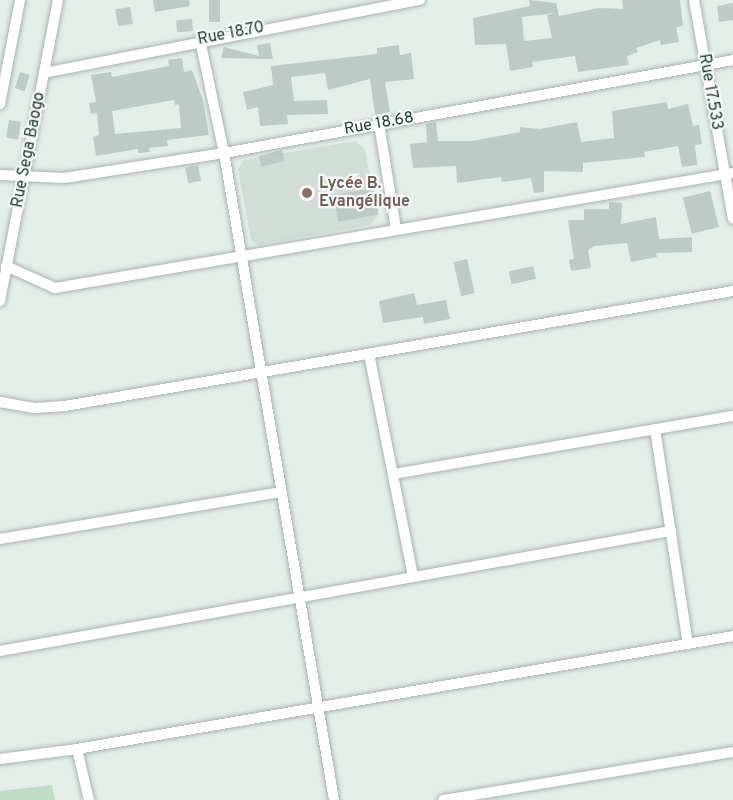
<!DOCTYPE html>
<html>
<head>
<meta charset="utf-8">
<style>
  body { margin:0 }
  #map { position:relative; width:733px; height:800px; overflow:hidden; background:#e5ede9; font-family:Overpass,sans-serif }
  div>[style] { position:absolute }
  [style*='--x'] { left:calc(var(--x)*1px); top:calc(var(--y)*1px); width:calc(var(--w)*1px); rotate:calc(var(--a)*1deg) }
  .built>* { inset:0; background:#d3ddd8 }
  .green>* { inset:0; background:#c0dcc6 }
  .building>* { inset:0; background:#bdcac5; transform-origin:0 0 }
  .roads { filter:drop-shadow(0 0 2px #a8b5af) drop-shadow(0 0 2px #a8b5af) }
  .street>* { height:10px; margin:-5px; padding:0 5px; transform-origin:5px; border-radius:5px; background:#fff }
  .dots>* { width:16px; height:16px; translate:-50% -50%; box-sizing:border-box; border:3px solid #f5f9f7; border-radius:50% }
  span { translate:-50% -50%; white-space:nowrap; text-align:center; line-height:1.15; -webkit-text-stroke:4.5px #f5f9f7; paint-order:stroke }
  .street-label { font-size:16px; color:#253d35 }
  .education-label { font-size:16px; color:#785e54; font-weight:700 }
  .left { translate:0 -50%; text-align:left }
</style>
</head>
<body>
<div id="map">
  <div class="built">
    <div style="clip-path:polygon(355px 141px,365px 149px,377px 217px,370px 225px,259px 245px,251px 240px,238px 169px,244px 160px)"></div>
  </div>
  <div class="green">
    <div style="clip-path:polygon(52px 785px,55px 800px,0 800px,0 791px)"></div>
  </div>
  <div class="building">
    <div style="clip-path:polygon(153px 0,189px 0,190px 6px,155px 12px)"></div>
    <div style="left:209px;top:0;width:11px;height:22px"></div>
    <div style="clip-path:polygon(evenodd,529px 0,556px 3px,559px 16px,599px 8px,623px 9px,622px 0,680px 0,683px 26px,676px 27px,679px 42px,661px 45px,660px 40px,636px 48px,638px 52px,627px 56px,629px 65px,578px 72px,575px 56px,532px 62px,533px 67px,510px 71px,506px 44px,475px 45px,473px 18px,530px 6px,529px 0,556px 13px,547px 15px,552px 38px,524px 41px,522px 17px,556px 13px)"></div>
    <div style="clip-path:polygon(733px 3px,733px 20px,719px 22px,717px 6px)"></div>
    <div style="left:130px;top:7px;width:17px;height:15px;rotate:80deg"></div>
    <div style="left:192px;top:19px;width:12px;height:16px;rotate:85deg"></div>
    <div style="clip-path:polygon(270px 43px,273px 59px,221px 58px,224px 47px,259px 56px,257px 45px)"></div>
    <div style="clip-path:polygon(399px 45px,400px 55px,411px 53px,414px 79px,385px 82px,390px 112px,375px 115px,370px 79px,328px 90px,325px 73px,291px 77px,294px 101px,327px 100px,328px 114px,287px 115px,288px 124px,260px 126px,258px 107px,247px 110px,243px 92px,273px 85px,271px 66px,377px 54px,377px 48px)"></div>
    <div style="clip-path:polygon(evenodd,182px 58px,184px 72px,192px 70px,203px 101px,209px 135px,167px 140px,168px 146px,149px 148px,150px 152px,138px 153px,138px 149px,96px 156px,93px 137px,99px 135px,97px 113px,91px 114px,89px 103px,96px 102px,91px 75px,111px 72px,112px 77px,169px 66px,168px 60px,182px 58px,174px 100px,175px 105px,179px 104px,181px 128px,115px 134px,112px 111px,174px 100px)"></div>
    <div style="left:20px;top:72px;width:10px;height:17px;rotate:17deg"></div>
    <div style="clip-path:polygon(667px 102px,668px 109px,688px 104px,693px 126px,699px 125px,702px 144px,695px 145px,697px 165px,682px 167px,678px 146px,644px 152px,645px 157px,583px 163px,583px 172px,544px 171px,544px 192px,534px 193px,531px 178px,502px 182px,501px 177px,457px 183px,456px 166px,413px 168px,410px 144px,427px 142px,426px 124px,436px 122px,438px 141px,472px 141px,520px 132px,520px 127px,540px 129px,577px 122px,581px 142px,614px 138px,612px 111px)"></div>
    <div style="left:9px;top:120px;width:12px;height:18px;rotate:9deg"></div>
    <div style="left:282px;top:150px;width:11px;height:24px;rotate:75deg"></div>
    <div style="left:198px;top:165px;width:16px;height:13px;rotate:79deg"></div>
    <div style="left:374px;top:188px;width:27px;height:41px;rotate:80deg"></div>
    <div style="left:710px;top:191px;width:37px;height:28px;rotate:76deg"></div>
    <div style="clip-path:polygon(609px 202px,622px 203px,621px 224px,656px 217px,659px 239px,692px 237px,692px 252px,656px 253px,657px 257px,631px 262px,627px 243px,594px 246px,588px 250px,591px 268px,571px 271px,569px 260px,574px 259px,568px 220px,584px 220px,584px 209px,609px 209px)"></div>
    <div style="left:467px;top:259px;width:35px;height:14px;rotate:77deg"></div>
    <div style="left:533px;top:266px;width:13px;height:25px;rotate:77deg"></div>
    <div style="clip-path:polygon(414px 293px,417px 305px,446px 300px,450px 319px,424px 324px,423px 317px,383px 323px,379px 301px)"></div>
  </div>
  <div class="roads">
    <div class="street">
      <div style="--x:694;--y:0;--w:222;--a:79.9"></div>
      <div style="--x:200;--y:40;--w:116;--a:78"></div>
      <div style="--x:224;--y:153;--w:656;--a:80.35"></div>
      <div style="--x:44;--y:73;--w:383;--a:-11"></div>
      <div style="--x:0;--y:104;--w:106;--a:-79.1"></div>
      <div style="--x:379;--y:124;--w:106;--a:80.8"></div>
      <div style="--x:0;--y:175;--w:64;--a:2.7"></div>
      <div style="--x:64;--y:178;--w:162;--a:-8.9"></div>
      <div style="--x:224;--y:153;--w:517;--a:-10.35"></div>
      <div style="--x:6;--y:266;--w:54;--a:24.2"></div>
      <div style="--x:55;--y:288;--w:688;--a:-9.63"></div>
      <div style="--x:0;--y:301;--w:307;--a:-79.1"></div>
      <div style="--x:369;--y:354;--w:227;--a:78.8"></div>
      <div style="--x:0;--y:402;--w:36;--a:10"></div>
      <div style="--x:35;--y:408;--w:30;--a:-4"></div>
      <div style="--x:65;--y:406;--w:678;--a:-9.77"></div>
      <div style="--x:655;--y:429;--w:218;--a:81.3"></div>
      <div style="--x:393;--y:474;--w:345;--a:-9.7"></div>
      <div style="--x:0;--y:539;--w:284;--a:-9.5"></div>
      <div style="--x:0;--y:651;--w:682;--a:-10.14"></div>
      <div style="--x:77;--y:749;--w:52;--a:76.8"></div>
      <div style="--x:0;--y:759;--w:78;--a:-7.4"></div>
      <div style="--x:77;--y:749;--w:666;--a:-9.77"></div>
      <div style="--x:443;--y:800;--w:294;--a:-9.4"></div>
    </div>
  </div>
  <div class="dots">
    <div style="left:307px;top:193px;background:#8d6e63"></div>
  </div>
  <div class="street-label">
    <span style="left:231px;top:34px;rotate:-11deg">Rue 18.70</span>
    <span style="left:710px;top:92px;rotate:80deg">Rue 17.533</span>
    <span style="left:379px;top:124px;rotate:-10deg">Rue 18.68</span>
    <span style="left:29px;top:150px;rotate:-79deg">Rue Sega Baogo</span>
  </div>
  <div class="education-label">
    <span class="left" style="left:319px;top:193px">Lycée B.<br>Evangélique</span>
  </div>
</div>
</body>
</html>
